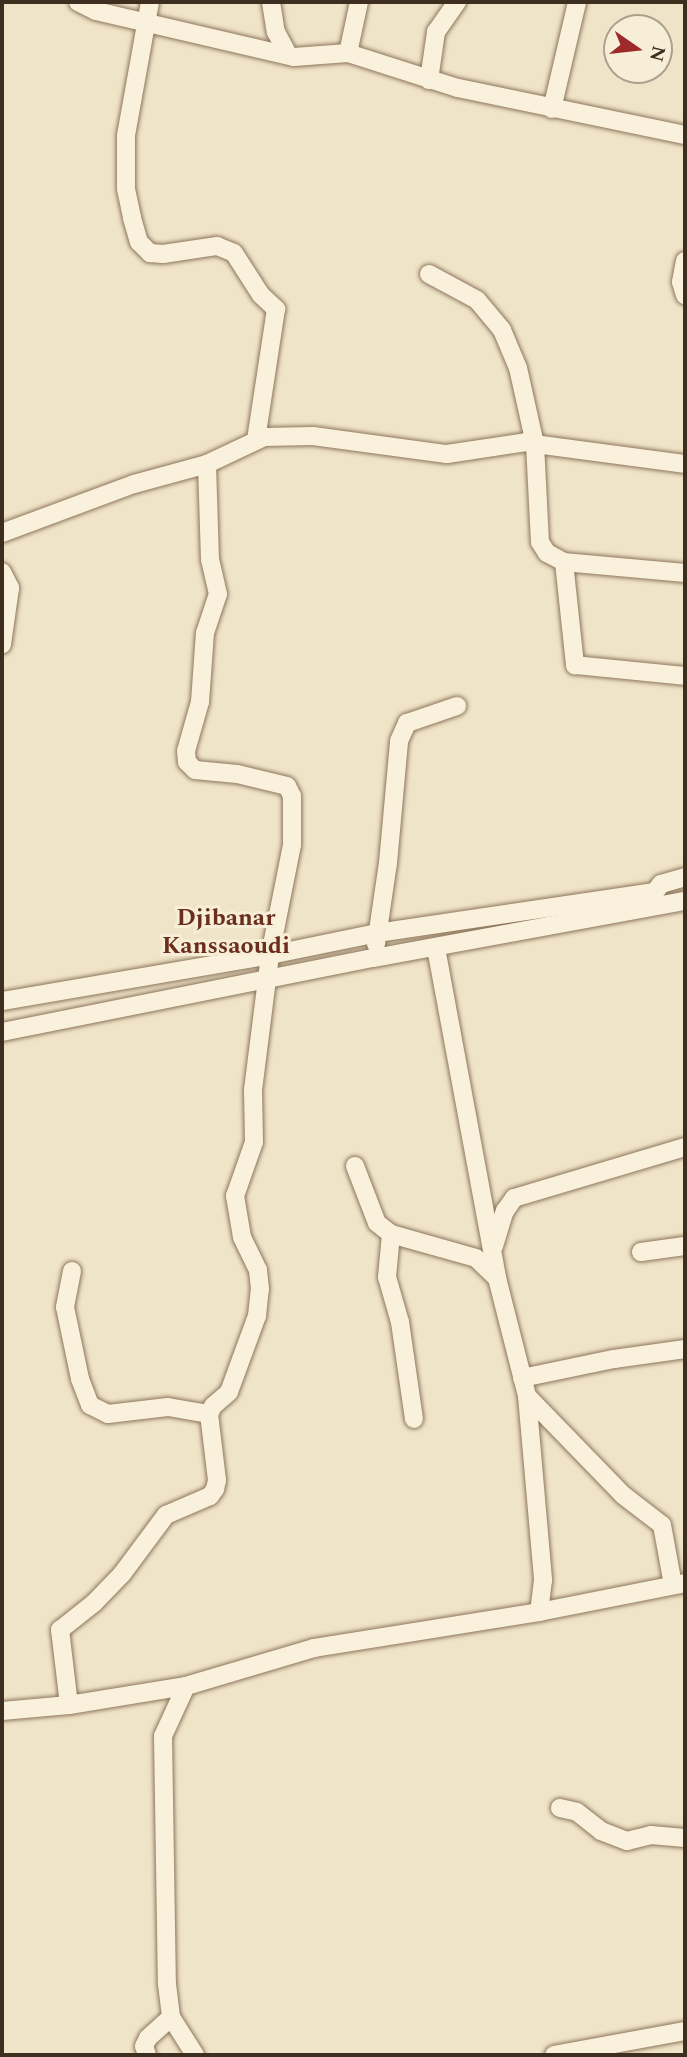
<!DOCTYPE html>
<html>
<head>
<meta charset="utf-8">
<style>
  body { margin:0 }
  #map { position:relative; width:687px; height:2057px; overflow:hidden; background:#f0e4c8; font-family:Spectral,serif }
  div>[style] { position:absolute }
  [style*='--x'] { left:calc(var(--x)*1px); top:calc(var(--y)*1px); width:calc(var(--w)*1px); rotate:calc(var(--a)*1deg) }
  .roads { filter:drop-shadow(0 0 2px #8d765c) drop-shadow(0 0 2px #8d765c) }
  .minor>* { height:18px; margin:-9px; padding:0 9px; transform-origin:9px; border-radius:9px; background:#faf1dc }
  span { translate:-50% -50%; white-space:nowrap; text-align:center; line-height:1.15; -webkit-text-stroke:6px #f7eed8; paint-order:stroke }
  .neighbourhood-label { font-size:24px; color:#6b2e1e; font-weight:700 }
  .frame { position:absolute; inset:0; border:4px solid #3d2e20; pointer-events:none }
  .north { position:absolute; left:603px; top:14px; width:70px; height:70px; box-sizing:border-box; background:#f7eed8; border:2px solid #ada18e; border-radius:50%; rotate:104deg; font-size:19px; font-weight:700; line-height:28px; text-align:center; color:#3d2e20 }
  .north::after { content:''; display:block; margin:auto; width:24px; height:32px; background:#9e2a2b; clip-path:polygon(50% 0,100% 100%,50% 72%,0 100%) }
</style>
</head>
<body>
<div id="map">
  <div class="roads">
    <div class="minor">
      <div style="--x:78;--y:2;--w:20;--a:27"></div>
      <div style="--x:96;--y:11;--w:203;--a:13.1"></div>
      <div style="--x:294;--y:57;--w:54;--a:-4.2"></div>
      <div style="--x:348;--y:53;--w:115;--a:17.7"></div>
      <div style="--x:458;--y:88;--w:232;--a:11.7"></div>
      <div style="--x:150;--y:2;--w:136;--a:100.2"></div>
      <div style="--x:126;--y:136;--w:53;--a:90"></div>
      <div style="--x:126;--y:189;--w:30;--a:78"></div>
      <div style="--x:132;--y:218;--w:25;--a:74"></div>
      <div style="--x:139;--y:242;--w:16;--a:45"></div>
      <div style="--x:150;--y:253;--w:13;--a:4"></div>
      <div style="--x:163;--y:254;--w:55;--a:-8.4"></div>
      <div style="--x:217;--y:246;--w:18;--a:22"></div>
      <div style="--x:234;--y:253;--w:50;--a:57.3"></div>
      <div style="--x:261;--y:295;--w:21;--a:43"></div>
      <div style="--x:276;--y:309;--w:133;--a:98.7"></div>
      <div style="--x:271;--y:2;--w:30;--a:81"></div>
      <div style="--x:276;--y:32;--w:26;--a:62"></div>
      <div style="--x:348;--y:53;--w:52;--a:-77.8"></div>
      <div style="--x:429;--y:80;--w:49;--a:-81.7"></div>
      <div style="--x:436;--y:32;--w:37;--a:-55"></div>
      <div style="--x:552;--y:109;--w:110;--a:-76.8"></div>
      <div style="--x:685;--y:261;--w:21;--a:101"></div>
      <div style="--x:681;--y:282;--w:14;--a:73"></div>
      <div style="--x:429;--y:274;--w:55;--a:28.4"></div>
      <div style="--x:477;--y:300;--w:39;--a:50"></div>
      <div style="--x:502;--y:330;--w:41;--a:67.2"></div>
      <div style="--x:518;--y:368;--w:78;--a:77.4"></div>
      <div style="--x:535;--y:444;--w:151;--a:7.6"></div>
      <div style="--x:2;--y:533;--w:141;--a:-20.4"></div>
      <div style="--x:134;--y:484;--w:76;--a:-15.3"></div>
      <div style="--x:207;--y:464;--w:63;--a:-25.3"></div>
      <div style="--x:264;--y:437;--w:49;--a:-1.2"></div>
      <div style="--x:313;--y:436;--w:135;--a:7.7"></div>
      <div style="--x:447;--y:454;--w:80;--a:-8.6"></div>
      <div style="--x:526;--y:442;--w:9;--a:13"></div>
      <div style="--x:535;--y:444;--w:98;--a:87.1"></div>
      <div style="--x:540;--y:542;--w:13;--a:58"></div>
      <div style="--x:547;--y:553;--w:19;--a:28"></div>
      <div style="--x:564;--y:562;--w:104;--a:83.9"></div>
      <div style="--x:575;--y:665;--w:111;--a:5.7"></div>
      <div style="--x:564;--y:562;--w:121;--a:5.2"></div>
      <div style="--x:2;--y:572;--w:18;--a:63"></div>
      <div style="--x:10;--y:588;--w:57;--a:98.1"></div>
      <div style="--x:649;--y:900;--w:20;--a:-53"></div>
      <div style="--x:661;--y:884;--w:25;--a:-16"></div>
      <div style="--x:376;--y:944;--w:82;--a:-81.6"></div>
      <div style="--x:388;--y:863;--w:122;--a:-84.8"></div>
      <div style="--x:399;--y:741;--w:20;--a:-66"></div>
      <div style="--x:407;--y:723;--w:53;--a:-18.8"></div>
      <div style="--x:436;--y:948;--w:336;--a:79.5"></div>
      <div style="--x:497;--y:1278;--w:122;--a:75.7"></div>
      <div style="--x:527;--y:1396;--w:185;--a:85"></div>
      <div style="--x:543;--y:1580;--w:32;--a:97"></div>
      <div style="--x:2;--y:1001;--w:272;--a:-9.7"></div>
      <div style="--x:270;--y:955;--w:109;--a:-11.6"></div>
      <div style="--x:377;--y:933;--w:279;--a:-8.4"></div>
      <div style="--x:2;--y:1032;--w:379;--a:-11.3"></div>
      <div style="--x:374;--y:958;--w:316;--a:-10.4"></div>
      <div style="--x:355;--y:1166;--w:61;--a:68.9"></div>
      <div style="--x:377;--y:1223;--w:18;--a:38"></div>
      <div style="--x:391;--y:1234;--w:88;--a:15.8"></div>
      <div style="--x:476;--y:1258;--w:29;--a:44"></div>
      <div style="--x:391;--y:1234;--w:43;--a:95.3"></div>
      <div style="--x:387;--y:1277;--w:47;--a:73.9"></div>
      <div style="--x:400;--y:1322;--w:98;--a:81.8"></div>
      <div style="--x:494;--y:1246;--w:37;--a:-73"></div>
      <div style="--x:505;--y:1211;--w:16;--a:-55"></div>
      <div style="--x:514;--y:1198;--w:178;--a:-16.6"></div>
      <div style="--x:641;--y:1252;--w:44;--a:-7.8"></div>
      <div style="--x:72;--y:1271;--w:37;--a:101"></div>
      <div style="--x:65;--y:1307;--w:74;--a:78.2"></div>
      <div style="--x:80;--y:1379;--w:28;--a:69"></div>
      <div style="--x:90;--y:1405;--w:20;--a:27"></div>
      <div style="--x:108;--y:1414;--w:60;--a:-6.7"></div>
      <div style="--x:168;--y:1407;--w:42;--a:9.7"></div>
      <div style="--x:522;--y:1378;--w:94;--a:-11.7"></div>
      <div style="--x:614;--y:1359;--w:72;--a:-8"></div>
      <div style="--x:527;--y:1396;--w:138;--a:45.9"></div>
      <div style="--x:623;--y:1495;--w:49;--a:37.6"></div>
      <div style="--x:662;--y:1525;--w:61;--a:79.6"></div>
      <div style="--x:186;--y:1686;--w:55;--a:114.7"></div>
      <div style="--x:163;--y:1736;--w:248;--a:89.1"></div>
      <div style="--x:167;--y:1984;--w:33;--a:83"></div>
      <div style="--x:171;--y:2017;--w:45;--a:57.7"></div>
      <div style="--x:69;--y:1705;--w:76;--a:-96.8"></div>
      <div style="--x:60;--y:1630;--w:43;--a:-38.5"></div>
      <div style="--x:94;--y:1603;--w:40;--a:-46"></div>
      <div style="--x:122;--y:1574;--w:74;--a:-53.3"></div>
      <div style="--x:166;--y:1515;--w:48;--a:-23.4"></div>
      <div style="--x:210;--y:1496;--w:9;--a:-54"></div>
      <div style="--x:215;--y:1489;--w:9;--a:-77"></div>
      <div style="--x:217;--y:1480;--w:66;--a:-96.9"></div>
      <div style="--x:209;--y:1414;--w:9;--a:-63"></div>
      <div style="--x:213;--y:1406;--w:21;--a:-41"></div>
      <div style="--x:229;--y:1392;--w:81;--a:-69.8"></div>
      <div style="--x:257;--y:1316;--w:27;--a:-84"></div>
      <div style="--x:260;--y:1289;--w:19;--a:-96"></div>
      <div style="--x:258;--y:1270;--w:37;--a:-116"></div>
      <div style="--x:242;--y:1237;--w:42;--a:-99.7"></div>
      <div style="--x:235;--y:1196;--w:57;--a:-70.6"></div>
      <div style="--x:254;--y:1142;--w:52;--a:-91.1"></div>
      <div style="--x:253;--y:1090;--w:136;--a:-82.8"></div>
      <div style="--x:270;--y:955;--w:112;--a:-78.7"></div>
      <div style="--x:292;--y:845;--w:49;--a:-90"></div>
      <div style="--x:292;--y:796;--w:11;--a:-117"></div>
      <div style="--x:287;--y:786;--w:51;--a:-166.5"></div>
      <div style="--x:237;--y:774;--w:42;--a:-174.6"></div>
      <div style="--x:195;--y:770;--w:11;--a:-135"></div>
      <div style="--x:187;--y:762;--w:11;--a:-95"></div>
      <div style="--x:186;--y:751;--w:51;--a:-74.1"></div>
      <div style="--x:200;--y:702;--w:69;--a:-85.9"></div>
      <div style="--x:205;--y:633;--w:41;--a:-71.6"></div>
      <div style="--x:218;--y:594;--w:35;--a:-103"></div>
      <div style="--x:210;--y:560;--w:96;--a:-91.8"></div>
      <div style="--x:2;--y:1711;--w:67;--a:-5.1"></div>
      <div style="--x:69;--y:1705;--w:119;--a:-9.2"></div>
      <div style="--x:186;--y:1686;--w:134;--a:-16.5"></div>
      <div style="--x:314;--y:1648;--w:228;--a:-9.1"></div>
      <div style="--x:539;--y:1612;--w:149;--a:-11.2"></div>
      <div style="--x:560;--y:1808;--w:17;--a:13"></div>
      <div style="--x:577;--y:1812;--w:31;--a:38"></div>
      <div style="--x:601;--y:1831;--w:28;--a:21"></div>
      <div style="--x:627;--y:1841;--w:25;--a:-14"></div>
      <div style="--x:651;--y:1835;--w:34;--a:5"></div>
      <div style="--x:147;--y:2055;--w:9;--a:-108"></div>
      <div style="--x:144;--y:2046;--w:9;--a:-63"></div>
      <div style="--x:148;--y:2038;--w:31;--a:-42"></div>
      <div style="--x:554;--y:2055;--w:133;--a:-10.4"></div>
    </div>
  </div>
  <div class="neighbourhood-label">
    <span style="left:226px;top:933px">Djibanar<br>Kanssaoudi</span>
  </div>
  <div class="frame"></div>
  <div class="north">N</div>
</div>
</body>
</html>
